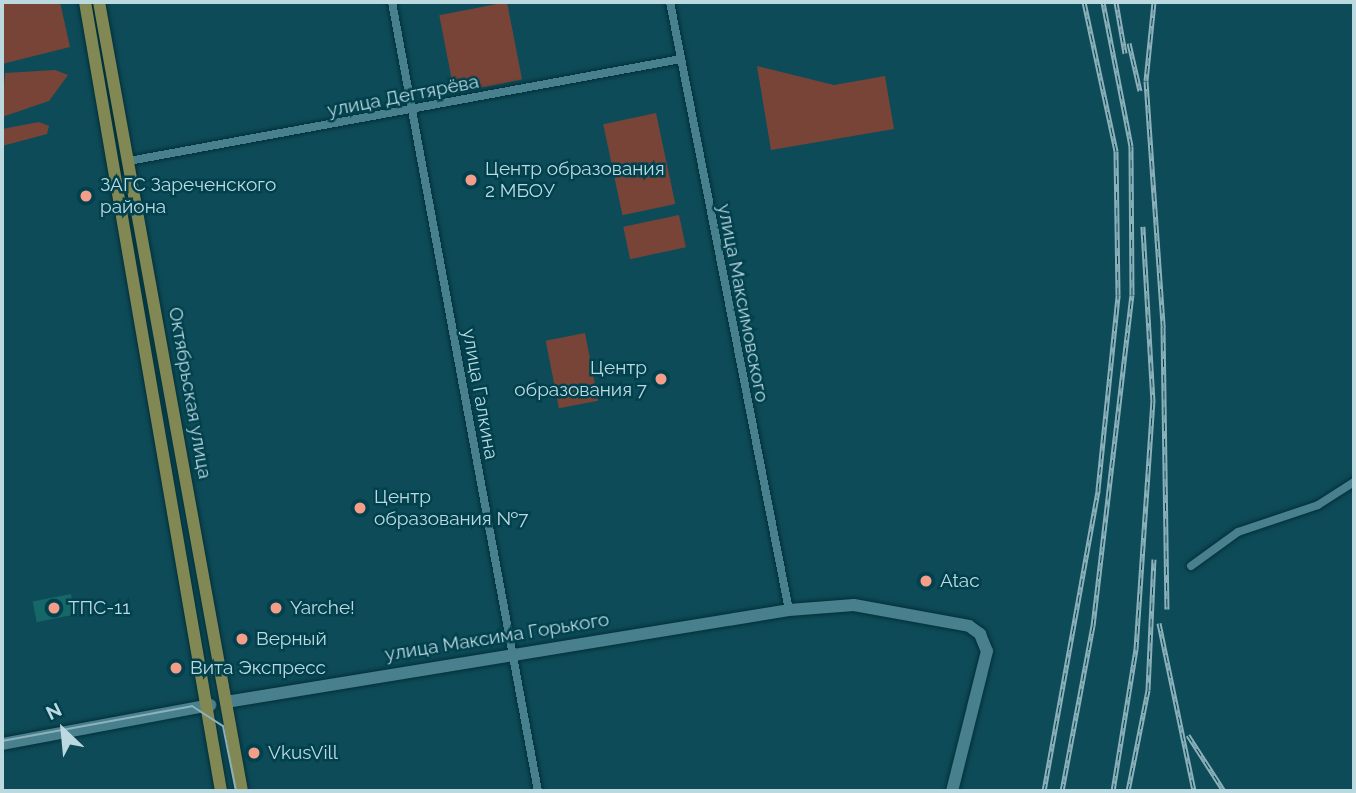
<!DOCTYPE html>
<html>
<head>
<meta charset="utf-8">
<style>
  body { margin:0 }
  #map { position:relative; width:1356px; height:793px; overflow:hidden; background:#0e4b58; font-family:Raleway,sans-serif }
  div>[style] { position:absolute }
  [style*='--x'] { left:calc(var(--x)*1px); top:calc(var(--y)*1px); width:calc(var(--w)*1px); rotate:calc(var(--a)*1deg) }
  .green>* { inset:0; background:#774437; transform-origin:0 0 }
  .building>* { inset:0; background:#166868; transform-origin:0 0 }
  .roads { filter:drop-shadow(0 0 2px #013039) drop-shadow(0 0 2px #013039) }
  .street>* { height:8px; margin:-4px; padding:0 4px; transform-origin:4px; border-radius:4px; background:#49808d }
  .secondary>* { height:12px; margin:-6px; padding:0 6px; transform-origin:6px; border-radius:6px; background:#49808d }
  .primary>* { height:12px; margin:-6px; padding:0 6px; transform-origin:6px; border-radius:6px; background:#818853 }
  .tram>* { height:2px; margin:-1px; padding:0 1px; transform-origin:1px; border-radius:1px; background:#8cb1ba }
  .rail>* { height:5px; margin-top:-2.5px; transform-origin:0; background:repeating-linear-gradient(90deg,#00414d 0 8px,#8cb1ba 0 16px); box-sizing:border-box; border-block:2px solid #8cb1ba }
  .dots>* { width:19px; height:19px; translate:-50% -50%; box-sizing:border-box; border:4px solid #00414d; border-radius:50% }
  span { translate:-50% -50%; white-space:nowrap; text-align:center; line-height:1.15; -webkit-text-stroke:5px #00414d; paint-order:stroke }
  .street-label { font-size:19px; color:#bdd9e0 }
  .poi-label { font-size:19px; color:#bdd9e0 }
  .left { translate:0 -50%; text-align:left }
  .right { translate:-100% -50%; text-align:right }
  .frame { position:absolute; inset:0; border:4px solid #bdd9e0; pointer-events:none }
  .north { position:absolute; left:28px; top:695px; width:70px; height:70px; -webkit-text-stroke:5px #00414d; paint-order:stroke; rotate:334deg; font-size:19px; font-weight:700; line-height:28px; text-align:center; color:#bdd9e0 }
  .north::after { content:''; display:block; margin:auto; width:24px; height:32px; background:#bdd9e0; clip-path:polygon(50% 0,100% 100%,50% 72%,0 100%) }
</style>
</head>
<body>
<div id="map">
  <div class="green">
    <div style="clip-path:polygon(2px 2px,60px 2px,70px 47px,2px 64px)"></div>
    <div style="left:507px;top:2px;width:79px;height:69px;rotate:79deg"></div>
    <div style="clip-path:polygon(757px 66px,834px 85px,885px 76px,894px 129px,771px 150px)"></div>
    <div style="clip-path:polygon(55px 70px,68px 75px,49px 101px,2px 117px,5px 73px)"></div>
    <div style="left:656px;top:113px;width:93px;height:54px;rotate:78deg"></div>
    <div style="clip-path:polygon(39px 122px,49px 126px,47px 134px,2px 146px,2px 129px)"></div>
    <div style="left:679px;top:215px;width:33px;height:57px;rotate:78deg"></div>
    <div style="left:585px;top:333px;width:69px;height:40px;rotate:79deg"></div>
  </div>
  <div class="building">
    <div style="left:71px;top:594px;width:21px;height:39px;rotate:79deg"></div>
  </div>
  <div class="roads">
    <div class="street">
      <div style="--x:392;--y:2;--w:802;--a:79.52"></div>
      <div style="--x:670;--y:2;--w:620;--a:78.93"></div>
      <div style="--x:129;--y:161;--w:561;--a:-10.47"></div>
      <div style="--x:1191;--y:566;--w:58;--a:-35.9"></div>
      <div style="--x:1238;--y:532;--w:84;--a:-18.6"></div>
      <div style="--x:1318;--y:505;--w:43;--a:-32.6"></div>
    </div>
    <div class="secondary">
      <div style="--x:226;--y:702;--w:570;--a:-9.28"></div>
      <div style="--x:789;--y:610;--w:65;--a:-4.4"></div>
      <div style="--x:854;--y:605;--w:117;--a:10.3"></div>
      <div style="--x:969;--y:626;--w:14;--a:36"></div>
      <div style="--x:980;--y:634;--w:18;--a:68"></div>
      <div style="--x:987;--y:651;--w:144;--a:104"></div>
      <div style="--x:2;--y:744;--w:212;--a:-10.6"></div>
    </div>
    <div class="primary">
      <div style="--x:85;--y:2;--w:801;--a:80.22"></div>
      <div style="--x:99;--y:2;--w:802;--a:79.73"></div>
    </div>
  </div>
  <div class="tram">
    <div style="--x:2;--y:741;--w:193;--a:-10.4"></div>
    <div style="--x:192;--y:706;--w:37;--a:33"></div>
    <div style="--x:223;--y:726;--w:66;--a:78.7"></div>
  </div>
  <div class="rail">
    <div style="--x:1116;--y:2;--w:52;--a:80"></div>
    <div style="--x:1154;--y:2;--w:79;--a:95.8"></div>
    <div style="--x:1146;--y:81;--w:247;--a:86"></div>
    <div style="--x:1163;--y:327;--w:282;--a:89.2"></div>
    <div style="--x:1129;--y:43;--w:49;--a:77.1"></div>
    <div style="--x:1159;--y:623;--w:172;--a:78.2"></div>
    <div style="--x:1188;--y:735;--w:67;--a:57.3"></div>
    <div style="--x:1044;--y:791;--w:306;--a:-79.8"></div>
    <div style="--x:1098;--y:490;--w:196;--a:-84.1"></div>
    <div style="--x:1118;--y:295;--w:144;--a:-90.8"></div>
    <div style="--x:1116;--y:151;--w:152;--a:-102.1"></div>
    <div style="--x:1062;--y:791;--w:168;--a:-79.4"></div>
    <div style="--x:1093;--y:626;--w:333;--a:-83.3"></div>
    <div style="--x:1132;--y:295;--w:149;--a:-90.4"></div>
    <div style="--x:1131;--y:146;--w:147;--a:-101"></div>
    <div style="--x:1113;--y:791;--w:144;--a:-80.8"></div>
    <div style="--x:1136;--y:649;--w:248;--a:-86.1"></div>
    <div style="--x:1153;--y:402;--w:176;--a:-93.3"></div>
    <div style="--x:1128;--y:791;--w:103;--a:-78.8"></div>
    <div style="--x:1148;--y:690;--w:131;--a:-87.4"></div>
  </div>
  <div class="dots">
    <div style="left:471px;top:180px;background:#f49e89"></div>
    <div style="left:86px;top:196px;background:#f49e89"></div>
    <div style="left:661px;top:379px;background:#f49e89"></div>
    <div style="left:360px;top:508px;background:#f49e89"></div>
    <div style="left:926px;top:581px;background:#f49e89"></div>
    <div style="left:54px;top:608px;background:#f49e89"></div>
    <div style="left:276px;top:608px;background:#f49e89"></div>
    <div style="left:242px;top:639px;background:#f49e89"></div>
    <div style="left:176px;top:668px;background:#f49e89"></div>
    <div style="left:254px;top:753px;background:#f49e89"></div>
  </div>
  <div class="street-label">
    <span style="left:403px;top:96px;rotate:-11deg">улица Дегтярёва</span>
    <span style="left:743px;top:303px;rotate:79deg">улица Максимовского</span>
    <span style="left:190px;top:393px;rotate:80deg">Октябрьская улица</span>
    <span style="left:480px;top:394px;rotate:80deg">улица Галкина</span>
    <span style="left:497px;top:637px;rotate:-9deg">улица Максима Горького</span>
  </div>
  <div class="poi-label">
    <span class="left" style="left:485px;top:180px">Центр образования<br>2 МБОУ</span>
    <span class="left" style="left:100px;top:196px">ЗАГС Зареченского<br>района</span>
    <span class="right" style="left:647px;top:379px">Центр<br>образования 7</span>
    <span class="left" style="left:374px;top:508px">Центр<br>образования №7</span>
    <span class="left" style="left:940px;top:581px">Atac</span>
    <span class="left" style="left:68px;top:608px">ТПС-11</span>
    <span class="left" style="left:290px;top:608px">Yarche!</span>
    <span class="left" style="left:256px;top:639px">Верный</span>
    <span class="left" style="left:190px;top:668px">Вита Экспресс</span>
    <span class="left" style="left:268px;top:753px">VkusVill</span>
  </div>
  <div class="frame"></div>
  <div class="north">N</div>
</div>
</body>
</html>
